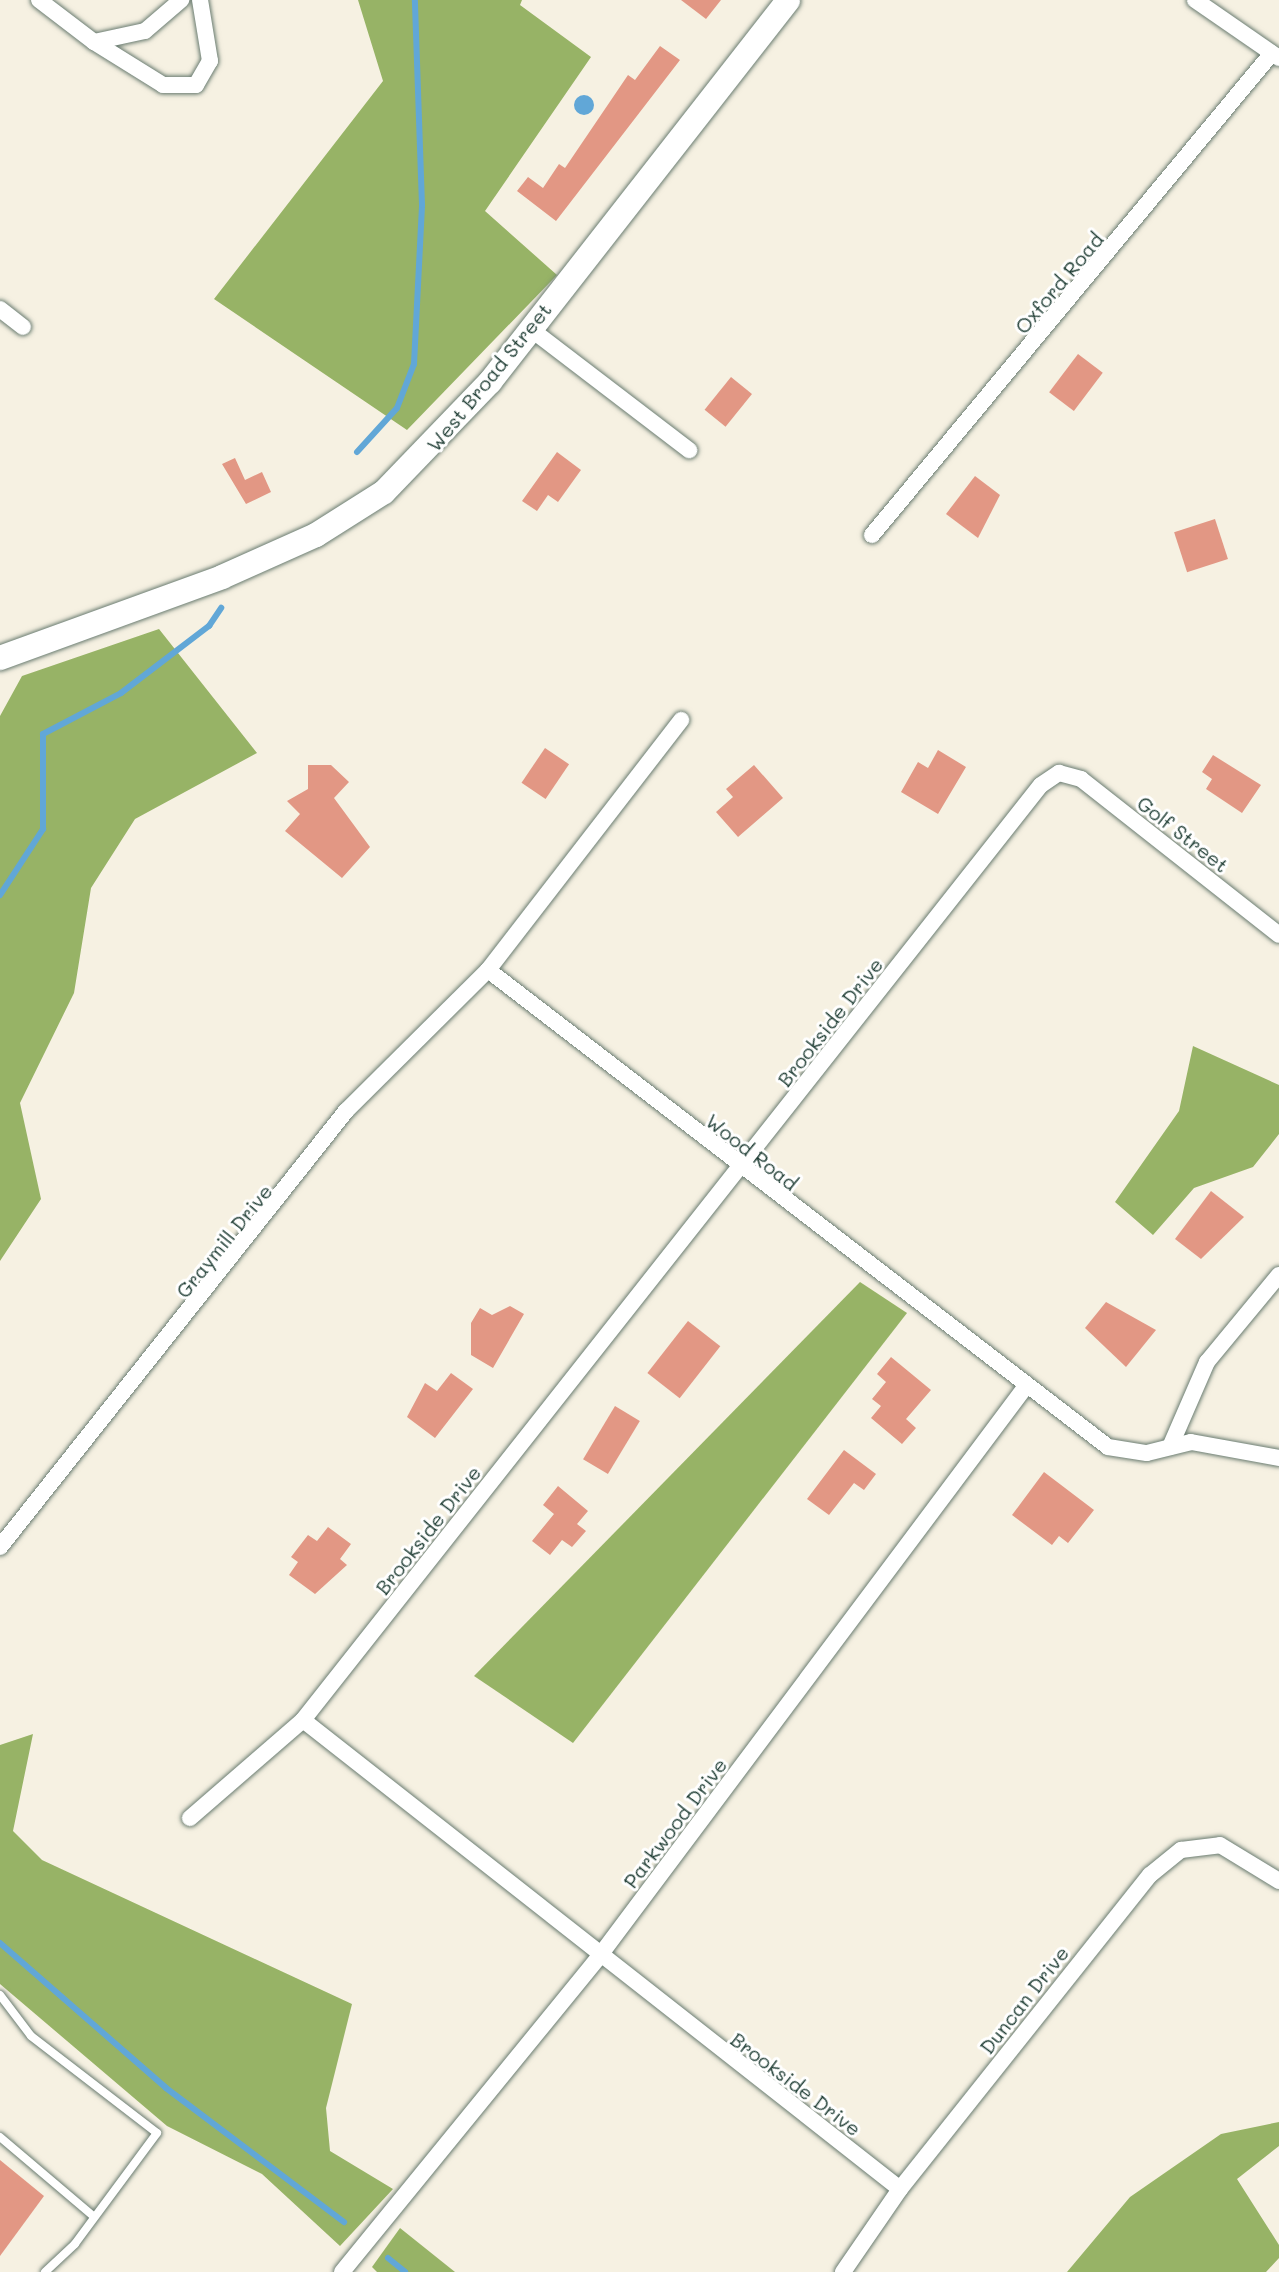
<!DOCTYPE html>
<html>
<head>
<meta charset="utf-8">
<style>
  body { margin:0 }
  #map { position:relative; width:1279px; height:2272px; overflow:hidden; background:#f6f1e2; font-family:Mali,sans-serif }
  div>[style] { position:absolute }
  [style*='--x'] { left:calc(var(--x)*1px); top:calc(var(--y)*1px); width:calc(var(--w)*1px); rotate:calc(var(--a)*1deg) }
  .forest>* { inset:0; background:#97b366 }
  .water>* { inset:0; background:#61a7d7 }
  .round { border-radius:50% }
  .stream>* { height:6px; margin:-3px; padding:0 3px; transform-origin:3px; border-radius:3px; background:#61a7d7 }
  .building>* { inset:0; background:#e29784; transform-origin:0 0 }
  .roads { filter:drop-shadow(0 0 2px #6a7c71) drop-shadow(0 0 2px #6a7c71) }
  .lane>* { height:8px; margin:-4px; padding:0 4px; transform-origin:4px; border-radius:4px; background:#fff }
  .street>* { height:16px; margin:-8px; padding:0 8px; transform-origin:8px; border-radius:8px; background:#fff }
  .secondary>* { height:24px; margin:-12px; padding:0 12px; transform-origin:12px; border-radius:12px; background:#fff }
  span { translate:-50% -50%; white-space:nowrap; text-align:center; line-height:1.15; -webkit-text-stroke:6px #fff; paint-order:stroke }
  .street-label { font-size:20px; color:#1f3d34 }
</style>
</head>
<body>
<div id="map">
  <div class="forest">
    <div style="clip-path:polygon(358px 0,522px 0,520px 5px,591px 57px,485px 211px,557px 275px,407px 430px,214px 299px,383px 81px)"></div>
    <div style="clip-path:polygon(159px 629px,257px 753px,135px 819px,91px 888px,74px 993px,20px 1103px,41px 1199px,0 1261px,0 716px,22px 676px)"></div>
    <div style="clip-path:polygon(1193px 1046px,1279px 1085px,1279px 1134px,1253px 1167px,1194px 1188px,1153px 1235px,1115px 1202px,1179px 1111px)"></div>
    <div style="clip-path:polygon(860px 1282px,907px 1313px,573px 1743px,474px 1676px)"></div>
    <div style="clip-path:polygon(33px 1734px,13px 1831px,42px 1860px,352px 2004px,326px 2108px,330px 2151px,393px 2189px,340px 2246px,262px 2174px,167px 2126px,0 1984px,0 1745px)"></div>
    <div style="clip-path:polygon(1279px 2122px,1279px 2146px,1237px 2179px,1279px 2245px,1279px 2258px,1266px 2272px,1067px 2272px,1130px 2197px,1221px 2134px)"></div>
    <div style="clip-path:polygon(400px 2228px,455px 2272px,377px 2272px,372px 2267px)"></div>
  </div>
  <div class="water">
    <div class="round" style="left:574px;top:95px;width:20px;height:20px"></div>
  </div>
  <div class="stream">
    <div style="--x:357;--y:452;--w:59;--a:-47.7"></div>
    <div style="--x:397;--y:408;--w:47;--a:-68.9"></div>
    <div style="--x:414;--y:364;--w:159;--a:-87.1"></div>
    <div style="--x:422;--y:205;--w:205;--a:-92"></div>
    <div style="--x:0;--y:895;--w:79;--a:-56.9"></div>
    <div style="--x:43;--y:829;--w:95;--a:-90"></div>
    <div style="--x:43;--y:734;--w:88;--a:-27.7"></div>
    <div style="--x:121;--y:693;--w:111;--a:-37.3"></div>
    <div style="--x:209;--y:626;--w:22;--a:-56"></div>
    <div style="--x:0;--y:1943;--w:220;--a:41.1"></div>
    <div style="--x:166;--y:2088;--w:223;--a:37"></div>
    <div style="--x:388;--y:2258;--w:22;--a:39"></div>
  </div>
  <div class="building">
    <div style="clip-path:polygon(681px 0,721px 0,706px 19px)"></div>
    <div style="clip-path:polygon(660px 46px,680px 60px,556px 221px,517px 191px,528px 177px,543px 188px,559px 164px,565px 168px,628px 75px,635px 80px)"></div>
    <div style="left:1078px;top:354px;width:31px;height:48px;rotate:37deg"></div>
    <div style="left:731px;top:377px;width:27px;height:42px;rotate:39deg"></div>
    <div style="clip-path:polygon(557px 452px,581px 470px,558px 502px,548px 495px,537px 511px,522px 501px)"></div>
    <div style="clip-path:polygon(235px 458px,245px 480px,262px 472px,271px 492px,246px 504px,222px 464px)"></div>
    <div style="clip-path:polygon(975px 476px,1000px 495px,978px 538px,946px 514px)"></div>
    <div style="left:1215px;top:519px;width:42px;height:43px;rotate:72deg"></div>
    <div style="left:545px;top:748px;width:29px;height:42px;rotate:34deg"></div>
    <div style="clip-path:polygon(938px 750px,966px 767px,938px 814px,901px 792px,918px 762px,928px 768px)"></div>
    <div style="clip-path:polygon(1213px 755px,1261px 785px,1242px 813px,1206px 789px,1212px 779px,1202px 772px)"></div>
    <div style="clip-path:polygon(308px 765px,331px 765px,349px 782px,334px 798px,370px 847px,342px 878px,285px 831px,300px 814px,287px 801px,308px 789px)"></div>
    <div style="clip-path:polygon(754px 765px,783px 798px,738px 837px,716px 812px,733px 797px,726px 789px)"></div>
    <div style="clip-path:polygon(1211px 1191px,1244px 1217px,1201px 1259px,1175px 1239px)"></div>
    <div style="clip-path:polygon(1106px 1302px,1156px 1330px,1126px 1367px,1085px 1328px)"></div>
    <div style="clip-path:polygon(510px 1306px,524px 1314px,493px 1368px,471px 1355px,471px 1323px,480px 1308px,492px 1315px)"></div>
    <div style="left:688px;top:1321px;width:41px;height:66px;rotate:38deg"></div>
    <div style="clip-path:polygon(891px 1357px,931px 1390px,906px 1419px,916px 1428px,902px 1444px,871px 1418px,881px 1406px,872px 1399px,886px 1382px,877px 1374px)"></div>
    <div style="clip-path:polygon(451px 1373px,473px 1389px,435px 1438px,407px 1417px,425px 1383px,437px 1391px)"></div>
    <div style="left:615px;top:1406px;width:29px;height:62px;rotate:31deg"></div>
    <div style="clip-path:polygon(844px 1450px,876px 1474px,864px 1490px,854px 1483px,829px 1515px,807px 1499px)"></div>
    <div style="clip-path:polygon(1044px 1472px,1094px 1510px,1068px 1543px,1059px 1536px,1052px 1545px,1012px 1515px)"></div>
    <div style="clip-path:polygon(558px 1486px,588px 1511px,577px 1524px,586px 1531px,572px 1547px,562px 1540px,550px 1555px,532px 1541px,554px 1514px,543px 1505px)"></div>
    <div style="clip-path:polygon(328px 1527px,351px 1544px,340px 1559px,347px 1565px,315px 1594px,289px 1575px,298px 1562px,291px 1557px,308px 1535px,317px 1541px)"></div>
    <div style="clip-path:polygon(0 2160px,44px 2196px,0 2256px)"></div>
  </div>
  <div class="roads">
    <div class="lane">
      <div style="--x:0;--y:1995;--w:51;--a:52.9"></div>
      <div style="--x:31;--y:2036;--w:159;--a:37.6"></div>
      <div style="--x:157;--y:2133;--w:138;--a:126.5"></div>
      <div style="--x:75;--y:2244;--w:41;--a:137"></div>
      <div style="--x:0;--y:2137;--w:121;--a:40.3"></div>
    </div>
    <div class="street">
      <div style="--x:39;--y:0;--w:69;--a:37.4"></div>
      <div style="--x:94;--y:42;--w:52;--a:-12.2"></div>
      <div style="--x:145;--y:31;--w:48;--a:-40.7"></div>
      <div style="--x:1195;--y:0;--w:102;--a:34.6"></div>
      <div style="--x:94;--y:42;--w:81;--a:31.9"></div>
      <div style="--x:163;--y:85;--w:33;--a:0"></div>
      <div style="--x:196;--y:85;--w:28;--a:-60"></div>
      <div style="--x:210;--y:61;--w:62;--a:-99.3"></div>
      <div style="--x:0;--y:309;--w:29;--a:38"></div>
      <div style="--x:532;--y:330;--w:198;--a:37.4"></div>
      <div style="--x:872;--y:535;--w:626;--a:-50.31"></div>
      <div style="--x:488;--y:970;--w:782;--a:37.57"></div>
      <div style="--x:1108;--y:1447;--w:39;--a:9"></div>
      <div style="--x:1147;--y:1453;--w:45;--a:-14"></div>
      <div style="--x:1191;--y:1442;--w:89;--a:10.3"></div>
      <div style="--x:1170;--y:1447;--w:93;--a:-66.5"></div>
      <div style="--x:1207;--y:1362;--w:113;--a:-50.4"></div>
      <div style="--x:0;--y:1547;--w:557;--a:-51.57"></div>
      <div style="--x:346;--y:1111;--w:200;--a:-44.8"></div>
      <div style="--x:488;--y:970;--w:316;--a:-52.3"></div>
      <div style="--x:303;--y:1720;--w:759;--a:38.15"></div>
      <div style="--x:190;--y:1818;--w:150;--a:-40.9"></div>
      <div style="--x:303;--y:1720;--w:1191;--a:-51.72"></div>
      <div style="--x:1041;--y:785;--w:22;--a:-34"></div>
      <div style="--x:1059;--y:773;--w:23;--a:15"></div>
      <div style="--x:1081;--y:779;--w:252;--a:38.2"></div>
      <div style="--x:342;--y:2272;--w:405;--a:-50.8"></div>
      <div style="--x:598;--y:1958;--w:714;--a:-53.19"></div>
      <div style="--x:843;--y:2272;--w:101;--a:-55.5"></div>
      <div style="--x:900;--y:2189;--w:401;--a:-51.5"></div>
      <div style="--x:1150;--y:1875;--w:40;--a:-39"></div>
      <div style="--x:1181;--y:1850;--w:39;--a:-7"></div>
      <div style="--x:1220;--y:1845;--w:69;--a:31.4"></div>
    </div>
    <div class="secondary">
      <div style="--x:0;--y:658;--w:236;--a:-20"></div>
      <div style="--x:222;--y:577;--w:103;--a:-24.1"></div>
      <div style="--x:316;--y:535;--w:80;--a:-32.3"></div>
      <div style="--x:384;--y:492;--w:153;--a:-46.1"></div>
      <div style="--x:490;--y:382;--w:484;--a:-52"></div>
    </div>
  </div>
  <div class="street-label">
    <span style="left:1059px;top:283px;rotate:-50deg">Oxford Road</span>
    <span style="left:489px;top:377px;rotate:-51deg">West Broad Street</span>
    <span style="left:1183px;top:834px;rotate:38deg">Golf Street</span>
    <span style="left:830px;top:1022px;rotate:-52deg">Brookside Drive</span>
    <span style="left:752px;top:1152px;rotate:38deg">Wood Road</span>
    <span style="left:224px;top:1241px;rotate:-51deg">Graymill Drive</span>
    <span style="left:428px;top:1530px;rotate:-52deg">Brookside Drive</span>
    <span style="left:675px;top:1823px;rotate:-53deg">Parkwood Drive</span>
    <span style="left:1024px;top:2000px;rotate:-52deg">Duncan Drive</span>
    <span style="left:796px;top:2084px;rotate:37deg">Brookside Drive</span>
  </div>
</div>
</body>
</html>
